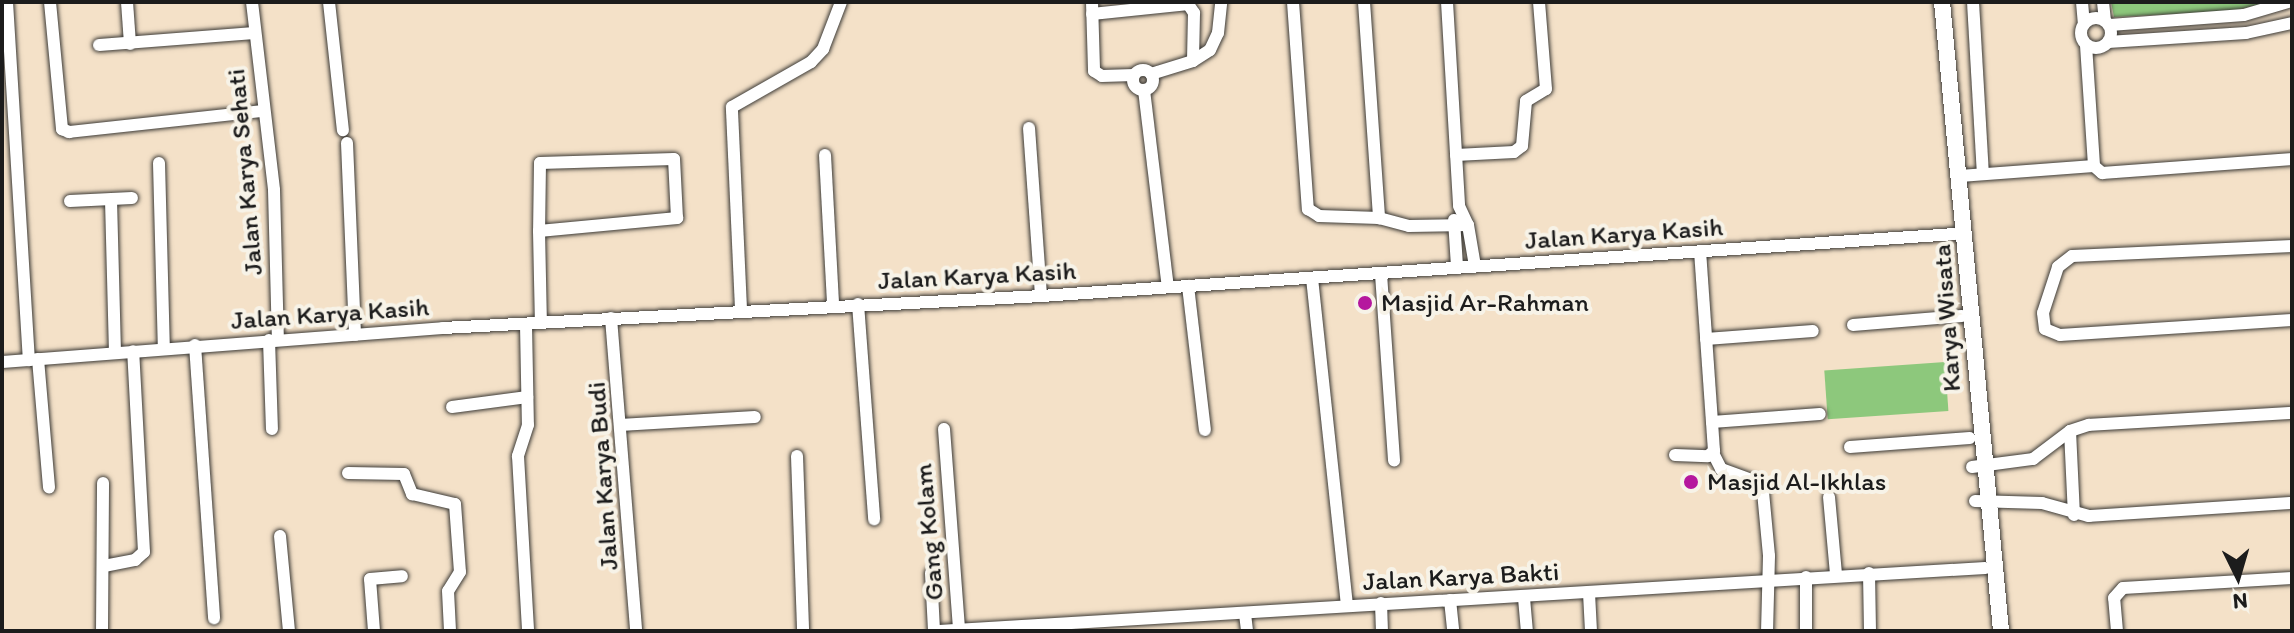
<!DOCTYPE html>
<html>
<head>
<meta charset="utf-8">
<style>
  body { margin:0 }
  #map { position:relative; width:2294px; height:633px; overflow:hidden; background:#f4e1c8; font-family:Itim,sans-serif }
  div>[style] { position:absolute }
  [style*='--x'] { left:calc(var(--x)*1px); top:calc(var(--y)*1px); width:calc(var(--w)*1px); rotate:calc(var(--a)*1deg) }
  .green>* { inset:0; background:#8dc87c; transform-origin:0 0 }
  .roads { filter:drop-shadow(0 0 2px #3c3a36) drop-shadow(0 0 2px #3c3a36) }
  .street>* { height:12px; margin:-6px; padding:0 6px; transform-origin:6px; border-radius:6px; background:#fff }
  .street>.ring { margin:-6px; padding:0; box-sizing:content-box; background:none; border:12px solid #fff; border-radius:50% }
  .secondary>* { height:16px; margin:-8px; padding:0 8px; transform-origin:8px; border-radius:8px; background:#fff }
  .dots>* { width:22px; height:22px; translate:-50% -50%; box-sizing:border-box; border:4px solid #f7f3e8; border-radius:50% }
  span { translate:-50% -50%; white-space:nowrap; text-align:center; line-height:1.15; -webkit-text-stroke:8px #f7f3e8; paint-order:stroke }
  .street-label { font-size:26px; color:#1c1c1c }
  .poi-label { font-size:26px; color:#1c1c1c }
  .left { translate:0 -50%; text-align:left }
  .frame { position:absolute; inset:0; border:4px solid #1c1c1c; pointer-events:none }
  .north { position:absolute; left:2198px; top:537px; width:80px; height:80px; -webkit-text-stroke:6px #f7f3e8; paint-order:stroke; rotate:175deg; font-size:22px; font-weight:700; line-height:32px; text-align:center; color:#1c1c1c }
  .north::after { content:''; display:block; margin:auto; width:28px; height:36px; background:#1c1c1c; clip-path:polygon(50% 0,100% 100%,50% 72%,0 100%) }
</style>
</head>
<body>
<div id="map">
  <div class="green">
    <div style="clip-path:polygon(2111px 2px,2272px 2px,2231px 11px,2114px 17px)"></div>
    <div style="left:1945px;top:362px;width:49px;height:121px;rotate:86deg"></div>
  </div>
  <div class="roads">
    <div class="street">
      <div style="--x:7;--y:2;--w:359;--a:86.5"></div>
      <div style="--x:50;--y:2;--w:128;--a:84.6"></div>
      <div style="--x:62;--y:129;--w:8;--a:23"></div>
      <div style="--x:69;--y:132;--w:194;--a:-6.2"></div>
      <div style="--x:127;--y:2;--w:42;--a:85.9"></div>
      <div style="--x:252;--y:2;--w:189;--a:83.3"></div>
      <div style="--x:274;--y:190;--w:149;--a:88.5"></div>
      <div style="--x:329;--y:2;--w:129;--a:83.8"></div>
      <div style="--x:1092;--y:2;--w:69;--a:88.3"></div>
      <div style="--x:1094;--y:71;--w:9;--a:32"></div>
      <div style="--x:1102;--y:76;--w:32;--a:-2"></div>
      <div style="--x:1293;--y:2;--w:208;--a:85.9"></div>
      <div style="--x:1308;--y:209;--w:13;--a:32"></div>
      <div style="--x:1319;--y:216;--w:60;--a:1.9"></div>
      <div style="--x:1379;--y:218;--w:31;--a:15"></div>
      <div style="--x:1409;--y:226;--w:59;--a:-1"></div>
      <div style="--x:1364;--y:2;--w:217;--a:86"></div>
      <div style="--x:1447;--y:2;--w:204;--a:86.6"></div>
      <div style="--x:1459;--y:206;--w:21;--a:65"></div>
      <div style="--x:1468;--y:225;--w:42;--a:80.3"></div>
      <div style="--x:1973;--y:2;--w:172;--a:86.7"></div>
      <div style="--x:2082;--y:2;--w:22;--a:85"></div>
      <div style="--x:2103;--y:2;--w:18;--a:84"></div>
      <div style="--x:1092;--y:14;--w:97;--a:-5.9"></div>
      <div style="--x:1188;--y:4;--w:11;--a:56"></div>
      <div style="--x:1194;--y:13;--w:48;--a:91.2"></div>
      <div class="ring" style="left:2081px;top:18px;width:18px;height:18px"></div>
      <div style="--x:2110;--y:25;--w:134;--a:-4.3"></div>
      <div style="--x:2244;--y:15;--w:46;--a:-16.5"></div>
      <div style="--x:2108;--y:42;--w:138;--a:-3.7"></div>
      <div style="--x:2246;--y:33;--w:47;--a:-12.3"></div>
      <div style="--x:99;--y:45;--w:156;--a:-4.4"></div>
      <div style="--x:2086;--y:45;--w:121;--a:86.2"></div>
      <div style="--x:2094;--y:166;--w:11;--a:41"></div>
      <div style="--x:2102;--y:173;--w:191;--a:-4.2"></div>
      <div class="ring" style="left:1133px;top:70px;width:8px;height:8px"></div>
      <div style="--x:1151;--y:74;--w:44;--a:-17.2"></div>
      <div style="--x:1193;--y:61;--w:20;--a:-33"></div>
      <div style="--x:1210;--y:50;--w:19;--a:-65"></div>
      <div style="--x:1218;--y:33;--w:31;--a:-84"></div>
      <div style="--x:1144;--y:90;--w:198;--a:83.1"></div>
      <div style="--x:1029;--y:128;--w:168;--a:85.9"></div>
      <div style="--x:347;--y:143;--w:192;--a:87.6"></div>
      <div style="--x:825;--y:155;--w:150;--a:86.9"></div>
      <div style="--x:1456;--y:155;--w:58;--a:-3"></div>
      <div style="--x:1514;--y:152;--w:10;--a:-37"></div>
      <div style="--x:1522;--y:146;--w:45;--a:-84.9"></div>
      <div style="--x:1526;--y:101;--w:23;--a:-31"></div>
      <div style="--x:1546;--y:89;--w:87;--a:-94.6"></div>
      <div style="--x:159;--y:163;--w:185;--a:88.5"></div>
      <div style="--x:1960;--y:176;--w:134;--a:-4.3"></div>
      <div style="--x:111;--y:200;--w:152;--a:88.5"></div>
      <div style="--x:70;--y:201;--w:62;--a:-2.8"></div>
      <div style="--x:1454;--y:220;--w:47;--a:86.3"></div>
      <div style="--x:539;--y:231;--w:139;--a:-5.4"></div>
      <div style="--x:677;--y:218;--w:59;--a:-92.9"></div>
      <div style="--x:674;--y:159;--w:134;--a:178.3"></div>
      <div style="--x:540;--y:163;--w:68;--a:90.8"></div>
      <div style="--x:539;--y:231;--w:92;--a:88.8"></div>
      <div style="--x:2292;--y:246;--w:220;--a:177.4"></div>
      <div style="--x:2072;--y:256;--w:18;--a:142"></div>
      <div style="--x:2058;--y:267;--w:48;--a:108.1"></div>
      <div style="--x:2043;--y:313;--w:16;--a:83"></div>
      <div style="--x:2045;--y:329;--w:16;--a:22"></div>
      <div style="--x:2060;--y:335;--w:232;--a:-3.7"></div>
      <div style="--x:1381;--y:274;--w:187;--a:86"></div>
      <div style="--x:1312;--y:278;--w:329;--a:83.9"></div>
      <div style="--x:1188;--y:286;--w:145;--a:83.3"></div>
      <div style="--x:858;--y:304;--w:216;--a:85.7"></div>
      <div style="--x:741;--y:309;--w:202;--a:-92.6"></div>
      <div style="--x:732;--y:107;--w:91;--a:-29.7"></div>
      <div style="--x:811;--y:62;--w:18;--a:-47"></div>
      <div style="--x:823;--y:49;--w:50;--a:-69"></div>
      <div style="--x:611;--y:318;--w:314;--a:85.4"></div>
      <div style="--x:526;--y:325;--w:100;--a:88.9"></div>
      <div style="--x:528;--y:425;--w:33;--a:108"></div>
      <div style="--x:518;--y:456;--w:175;--a:86.7"></div>
      <div style="--x:1853;--y:325;--w:109;--a:-4.7"></div>
      <div style="--x:1706;--y:339;--w:107;--a:-4.3"></div>
      <div style="--x:269;--y:340;--w:89;--a:88.1"></div>
      <div style="--x:195;--y:345;--w:274;--a:86"></div>
      <div style="--x:38;--y:359;--w:129;--a:85.1"></div>
      <div style="--x:2;--y:362;--w:442;--a:-4.4"></div>
      <div style="--x:443;--y:328;--w:599;--a:-3.06"></div>
      <div style="--x:1041;--y:296;--w:916;--a:-3.88"></div>
      <div style="--x:452;--y:407;--w:76;--a:-7.6"></div>
      <div style="--x:1712;--y:422;--w:108;--a:-4.2"></div>
      <div style="--x:620;--y:425;--w:135;--a:-3.4"></div>
      <div style="--x:944;--y:429;--w:202;--a:85.7"></div>
      <div style="--x:2070;--y:431;--w:84;--a:87.3"></div>
      <div style="--x:1850;--y:447;--w:120;--a:-4.3"></div>
      <div style="--x:1713;--y:453;--w:18;--a:63"></div>
      <div style="--x:1721;--y:469;--w:38;--a:20"></div>
      <div style="--x:1757;--y:482;--w:12;--a:59"></div>
      <div style="--x:1763;--y:492;--w:64;--a:84.6"></div>
      <div style="--x:1769;--y:556;--w:75;--a:91.5"></div>
      <div style="--x:1675;--y:455;--w:33;--a:2"></div>
      <div style="--x:1708;--y:456;--w:8;--a:-40"></div>
      <div style="--x:1714;--y:451;--w:200;--a:-94"></div>
      <div style="--x:797;--y:456;--w:175;--a:88"></div>
      <div style="--x:1972;--y:467;--w:62;--a:-7.5"></div>
      <div style="--x:2033;--y:459;--w:46;--a:-37.1"></div>
      <div style="--x:2070;--y:431;--w:20;--a:-18"></div>
      <div style="--x:2089;--y:425;--w:203;--a:-3.4"></div>
      <div style="--x:348;--y:473;--w:56;--a:1"></div>
      <div style="--x:404;--y:474;--w:22;--a:68"></div>
      <div style="--x:412;--y:494;--w:44;--a:13.1"></div>
      <div style="--x:455;--y:504;--w:68;--a:85.8"></div>
      <div style="--x:460;--y:572;--w:22;--a:122"></div>
      <div style="--x:448;--y:591;--w:40;--a:87.1"></div>
      <div style="--x:1829;--y:497;--w:77;--a:84.8"></div>
      <div style="--x:1975;--y:501;--w:67;--a:1.7"></div>
      <div style="--x:2042;--y:503;--w:49;--a:15.5"></div>
      <div style="--x:2089;--y:516;--w:203;--a:-3.7"></div>
      <div style="--x:280;--y:536;--w:95;--a:84.6"></div>
      <div style="--x:104;--y:566;--w:32;--a:-11"></div>
      <div style="--x:135;--y:560;--w:12;--a:-42"></div>
      <div style="--x:144;--y:552;--w:201;--a:-93.1"></div>
      <div style="--x:931;--y:573;--w:58;--a:87"></div>
      <div style="--x:1869;--y:573;--w:58;--a:89"></div>
      <div style="--x:1806;--y:577;--w:54;--a:90"></div>
      <div style="--x:1589;--y:593;--w:38;--a:87"></div>
      <div style="--x:1524;--y:598;--w:33;--a:85"></div>
      <div style="--x:1450;--y:600;--w:31;--a:84"></div>
      <div style="--x:1381;--y:603;--w:28;--a:88"></div>
      <div style="--x:1245;--y:614;--w:17;--a:83"></div>
      <div style="--x:102;--y:631;--w:148;--a:-89.6"></div>
      <div style="--x:374;--y:631;--w:52;--a:-94.4"></div>
      <div style="--x:370;--y:579;--w:32;--a:-5"></div>
      <div style="--x:939;--y:631;--w:1048;--a:-3.45"></div>
      <div style="--x:2117;--y:631;--w:33;--a:-95"></div>
      <div style="--x:2114;--y:598;--w:13;--a:-48"></div>
      <div style="--x:2123;--y:588;--w:169;--a:-3.4"></div>
    </div>
    <div class="secondary">
      <div style="--x:1942;--y:2;--w:632;--a:84.64"></div>
    </div>
  </div>
  <div class="dots">
    <div style="left:1365px;top:303px;background:#b5179e"></div>
    <div style="left:1691px;top:482px;background:#b5179e"></div>
  </div>
  <div class="street-label">
    <span style="left:245px;top:172px;rotate:-95deg">Jalan Karya Sehati</span>
    <span style="left:1624px;top:234px;rotate:-4deg">Jalan Karya Kasih</span>
    <span style="left:977px;top:276px;rotate:-3deg">Jalan Karya Kasih</span>
    <span style="left:330px;top:314px;rotate:-4deg">Jalan Karya Kasih</span>
    <span style="left:1947px;top:318px;rotate:-94deg">Karya Wisata</span>
    <span style="left:603px;top:476px;rotate:-94deg">Jalan Karya Budi</span>
    <span style="left:929px;top:532px;rotate:-95deg">Gang Kolam</span>
    <span style="left:1461px;top:577px;rotate:-3deg">Jalan Karya Bakti</span>
  </div>
  <div class="poi-label">
    <span class="left" style="left:1381px;top:303px">Masjid Ar-Rahman</span>
    <span class="left" style="left:1707px;top:482px">Masjid Al-Ikhlas</span>
  </div>
  <div class="frame"></div>
  <div class="north">N</div>
</div>
</body>
</html>
